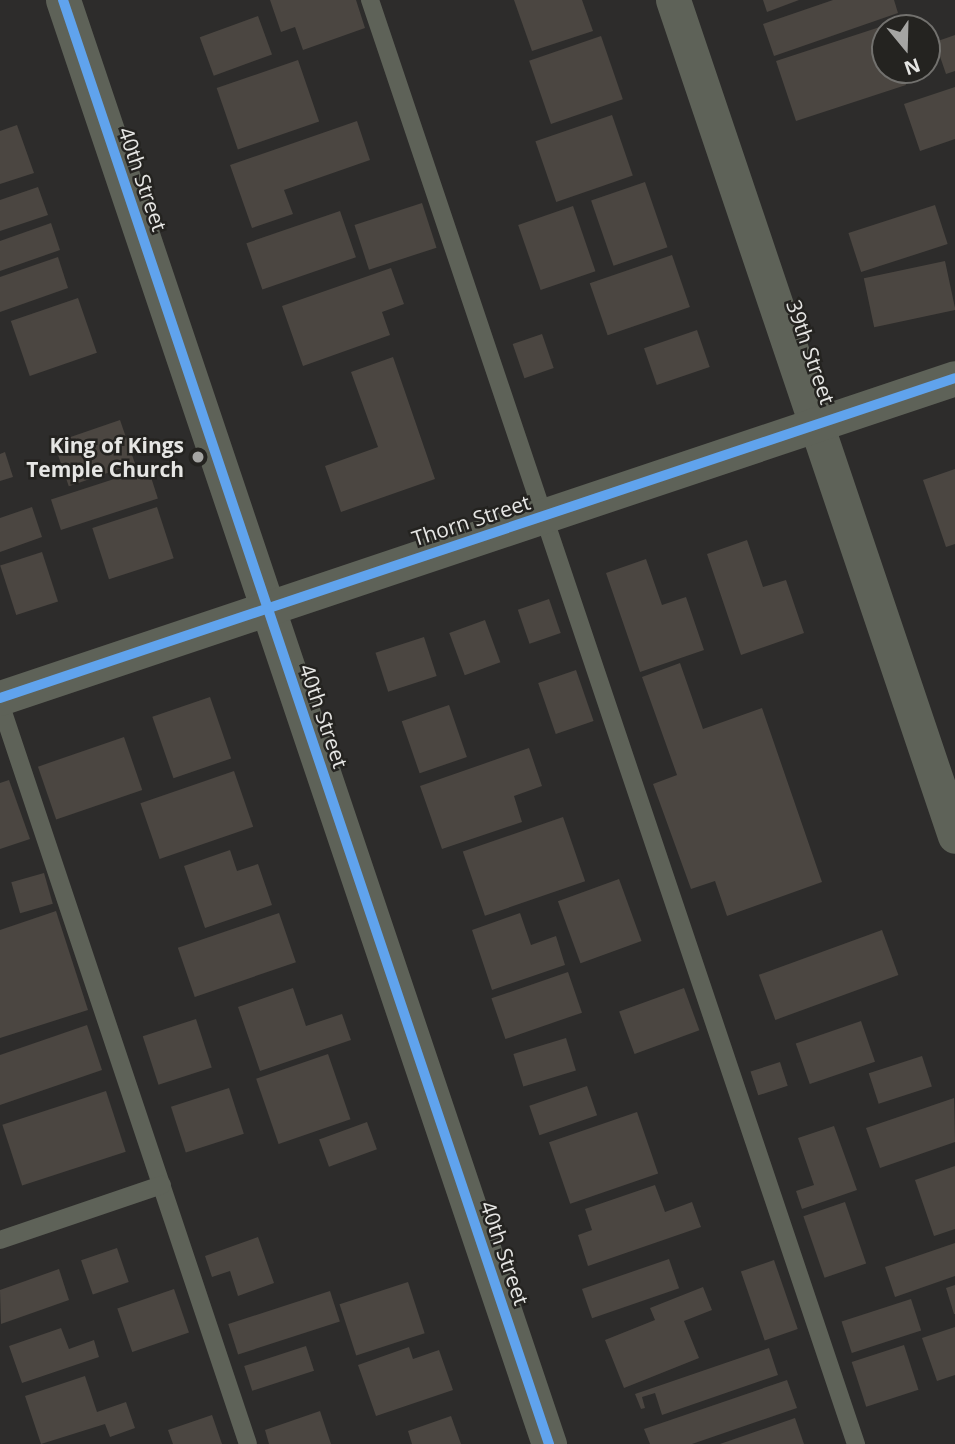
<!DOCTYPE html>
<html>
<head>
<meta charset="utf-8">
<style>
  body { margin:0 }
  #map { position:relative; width:955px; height:1444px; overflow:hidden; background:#2d2c2b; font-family:"Open Sans",sans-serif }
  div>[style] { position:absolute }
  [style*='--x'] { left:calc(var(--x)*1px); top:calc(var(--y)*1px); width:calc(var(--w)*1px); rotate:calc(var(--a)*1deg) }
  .building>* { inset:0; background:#4b4641; transform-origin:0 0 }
  .service>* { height:18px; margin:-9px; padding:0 9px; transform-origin:9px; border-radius:9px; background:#5e6258 }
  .minor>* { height:35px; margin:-17.5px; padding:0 17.5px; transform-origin:17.5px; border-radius:17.5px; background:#5e6258 }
  .cycleway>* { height:10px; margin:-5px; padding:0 5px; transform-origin:5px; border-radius:5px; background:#60a3ed }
  .dots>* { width:19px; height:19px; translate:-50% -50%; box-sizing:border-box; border:4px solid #242320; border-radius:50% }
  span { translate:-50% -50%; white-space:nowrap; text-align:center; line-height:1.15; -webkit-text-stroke:5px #242320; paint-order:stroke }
  .street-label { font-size:21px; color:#e6e6e4 }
  .poi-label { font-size:21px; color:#e6e6e4; font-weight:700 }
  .right { translate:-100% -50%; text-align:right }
  .north { position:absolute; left:871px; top:14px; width:70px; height:70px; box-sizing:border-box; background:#242320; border:2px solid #72716e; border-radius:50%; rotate:161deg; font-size:19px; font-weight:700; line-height:28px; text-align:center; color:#e6e6e4 }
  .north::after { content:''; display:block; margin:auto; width:24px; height:32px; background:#a5a5a3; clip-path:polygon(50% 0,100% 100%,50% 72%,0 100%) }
</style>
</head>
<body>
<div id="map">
  <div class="building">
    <div style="clip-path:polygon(270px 0,356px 0,365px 28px,303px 50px,295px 27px,281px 32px)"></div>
    <div style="clip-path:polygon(514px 0,582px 0,593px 31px,532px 51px)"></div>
    <div style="clip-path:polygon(763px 0,799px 0,767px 12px)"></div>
    <div style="clip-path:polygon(833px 0,894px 0,898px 13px,774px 56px,763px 24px)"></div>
    <div style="left:258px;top:16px;width:41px;height:62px;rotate:70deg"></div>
    <div style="clip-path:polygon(886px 25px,885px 70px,901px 70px,906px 85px,796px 121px,776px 61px)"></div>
    <div style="clip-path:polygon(955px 35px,955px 71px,946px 74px,935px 42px)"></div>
    <div style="left:601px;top:36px;width:67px;height:76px;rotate:71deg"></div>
    <div style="left:298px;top:60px;width:65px;height:86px;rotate:71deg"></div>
    <div style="clip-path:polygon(955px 87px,955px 139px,920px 151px,904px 104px)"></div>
    <div style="left:612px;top:115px;width:64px;height:81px;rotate:71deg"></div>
    <div style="clip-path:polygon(357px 121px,370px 160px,284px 190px,293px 214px,252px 228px,230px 165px)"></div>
    <div style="clip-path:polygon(17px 125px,34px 173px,0 184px,0 131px)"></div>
    <div style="left:645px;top:182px;width:69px;height:57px;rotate:71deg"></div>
    <div style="clip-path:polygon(38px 187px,48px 215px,0 231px,0 200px)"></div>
    <div style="left:422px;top:203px;width:47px;height:71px;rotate:72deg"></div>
    <div style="left:935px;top:205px;width:41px;height:91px;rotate:72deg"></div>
    <div style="left:573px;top:206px;width:69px;height:58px;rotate:71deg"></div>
    <div style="left:340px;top:211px;width:49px;height:99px;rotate:71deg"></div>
    <div style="clip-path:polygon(51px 223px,60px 250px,0 271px,0 241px)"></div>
    <div style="left:672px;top:255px;width:55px;height:87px;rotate:71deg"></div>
    <div style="clip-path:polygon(58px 257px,68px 288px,0 312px,0 277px)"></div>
    <div style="left:945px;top:261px;width:50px;height:83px;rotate:78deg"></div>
    <div style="clip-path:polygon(391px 268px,404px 304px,382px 312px,390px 335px,303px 366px,282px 306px)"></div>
    <div style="left:78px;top:298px;width:58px;height:71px;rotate:71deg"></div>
    <div style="left:697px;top:330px;width:39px;height:56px;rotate:71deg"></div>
    <div style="left:542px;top:334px;width:36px;height:31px;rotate:71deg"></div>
    <div style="clip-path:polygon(393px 357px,435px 479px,341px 512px,325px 466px,378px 447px,351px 372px)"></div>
    <div style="left:120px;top:420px;width:46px;height:70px;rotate:71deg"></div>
    <div style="clip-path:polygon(5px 452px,13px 477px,0 481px,0 454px)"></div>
    <div style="left:148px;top:468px;width:32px;height:102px;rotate:72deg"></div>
    <div style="clip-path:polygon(955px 469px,955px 544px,946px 547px,923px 480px)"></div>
    <div style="clip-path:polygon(32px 507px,42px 537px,0 552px,0 518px)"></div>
    <div style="left:157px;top:507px;width:54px;height:68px;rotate:72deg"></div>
    <div style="clip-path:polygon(747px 540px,763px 587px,786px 580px,804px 633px,741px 655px,707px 554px)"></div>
    <div style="left:42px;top:552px;width:52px;height:44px;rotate:72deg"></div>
    <div style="clip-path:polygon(646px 559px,662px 605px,686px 597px,704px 650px,640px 672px,606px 573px)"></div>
    <div style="left:549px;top:599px;width:36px;height:33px;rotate:71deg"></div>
    <div style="left:485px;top:620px;width:45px;height:38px;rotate:70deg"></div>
    <div style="left:424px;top:637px;width:41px;height:51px;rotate:72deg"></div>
    <div style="clip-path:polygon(680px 663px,703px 729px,762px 708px,822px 882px,727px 916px,715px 881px,691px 889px,653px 784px,677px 775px,642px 677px)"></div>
    <div style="left:576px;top:670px;width:54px;height:40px;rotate:71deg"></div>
    <div style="left:210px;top:697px;width:65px;height:61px;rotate:71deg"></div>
    <div style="left:449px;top:705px;width:55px;height:50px;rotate:71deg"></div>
    <div style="left:124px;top:737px;width:56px;height:91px;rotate:71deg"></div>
    <div style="clip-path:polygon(529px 748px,542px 786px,514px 796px,522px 822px,442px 849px,420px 786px)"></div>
    <div style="left:234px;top:771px;width:59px;height:99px;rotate:71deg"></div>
    <div style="clip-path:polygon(9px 780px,30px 839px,0 849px,0 783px)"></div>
    <div style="left:563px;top:817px;width:68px;height:106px;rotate:71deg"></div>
    <div style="clip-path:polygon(230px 850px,237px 871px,258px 864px,272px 905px,205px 928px,184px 866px)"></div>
    <div style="left:44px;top:873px;width:32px;height:34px;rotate:74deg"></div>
    <div style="left:619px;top:879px;width:66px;height:65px;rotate:70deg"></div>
    <div style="clip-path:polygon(56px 911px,88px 1010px,0 1038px,0 930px)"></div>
    <div style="left:279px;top:913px;width:52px;height:107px;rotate:71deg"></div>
    <div style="clip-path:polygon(520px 913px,531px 945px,556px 936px,565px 965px,492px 990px,472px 930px)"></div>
    <div style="left:882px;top:930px;width:48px;height:131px;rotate:70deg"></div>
    <div style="left:568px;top:972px;width:43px;height:81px;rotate:71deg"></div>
    <div style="clip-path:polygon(293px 988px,306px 1026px,342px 1014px,351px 1040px,260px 1071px,238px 1007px)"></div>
    <div style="left:684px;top:988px;width:45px;height:69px;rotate:70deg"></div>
    <div style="left:196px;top:1019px;width:51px;height:56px;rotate:72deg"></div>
    <div style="left:861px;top:1021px;width:43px;height:69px;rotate:71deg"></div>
    <div style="clip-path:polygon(87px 1025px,102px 1070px,0 1105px,0 1055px)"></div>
    <div style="left:566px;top:1038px;width:34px;height:55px;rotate:73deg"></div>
    <div style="left:328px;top:1054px;width:69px;height:76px;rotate:71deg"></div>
    <div style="left:922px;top:1056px;width:32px;height:56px;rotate:72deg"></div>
    <div style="left:780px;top:1062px;width:25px;height:31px;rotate:72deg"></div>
    <div style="left:587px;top:1086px;width:31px;height:61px;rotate:71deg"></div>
    <div style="left:229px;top:1088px;width:48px;height:61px;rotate:72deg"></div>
    <div style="left:106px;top:1091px;width:64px;height:109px;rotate:72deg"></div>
    <div style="clip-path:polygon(954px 1098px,955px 1142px,880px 1168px,866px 1128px)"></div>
    <div style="left:637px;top:1112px;width:65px;height:93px;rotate:71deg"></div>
    <div style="left:367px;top:1122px;width:29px;height:51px;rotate:70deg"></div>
    <div style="clip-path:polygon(834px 1126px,857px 1190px,802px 1209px,796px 1191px,814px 1185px,798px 1138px)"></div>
    <div style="clip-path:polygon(955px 1166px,955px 1229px,934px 1236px,915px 1180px)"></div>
    <div style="clip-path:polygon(655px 1185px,665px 1212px,692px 1202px,701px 1227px,588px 1266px,578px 1235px,592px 1230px,585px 1209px)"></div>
    <div style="left:845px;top:1202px;width:65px;height:44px;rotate:71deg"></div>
    <div style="clip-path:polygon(258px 1237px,274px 1283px,238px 1296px,230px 1271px,212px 1277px,205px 1256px)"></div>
    <div style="clip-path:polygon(955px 1243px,955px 1276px,895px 1297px,885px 1267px)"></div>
    <div style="left:117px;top:1248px;width:36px;height:38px;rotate:71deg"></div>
    <div style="left:669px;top:1259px;width:31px;height:92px;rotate:71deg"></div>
    <div style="left:774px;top:1260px;width:73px;height:35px;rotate:71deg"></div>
    <div style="clip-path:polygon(59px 1269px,69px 1300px,1px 1324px,0 1290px)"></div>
    <div style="left:408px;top:1282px;width:54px;height:72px;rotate:72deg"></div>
    <div style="clip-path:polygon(955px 1285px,955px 1314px,954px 1314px,946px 1288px)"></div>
    <div style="clip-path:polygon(703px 1287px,712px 1310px,684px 1321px,699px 1358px,624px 1388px,605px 1340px,655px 1320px,650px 1308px)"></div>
    <div style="left:174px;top:1289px;width:46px;height:60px;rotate:71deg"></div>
    <div style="left:330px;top:1291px;width:32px;height:107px;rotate:72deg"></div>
    <div style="left:911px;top:1299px;width:33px;height:73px;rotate:72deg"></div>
    <div style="clip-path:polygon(955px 1327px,955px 1375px,937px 1381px,922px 1338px)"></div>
    <div style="clip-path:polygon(61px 1328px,69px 1349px,94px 1340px,99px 1357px,22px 1383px,9px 1346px)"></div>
    <div style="left:904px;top:1345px;width:47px;height:55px;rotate:72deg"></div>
    <div style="left:306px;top:1346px;width:26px;height:65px;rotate:72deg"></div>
    <div style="clip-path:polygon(409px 1347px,413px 1359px,439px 1350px,453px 1390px,376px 1416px,358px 1365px)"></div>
    <div style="clip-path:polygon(769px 1348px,778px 1375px,662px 1415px,655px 1393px,642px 1397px,645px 1408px,641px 1409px,635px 1394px)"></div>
    <div style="clip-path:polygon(85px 1376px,97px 1412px,126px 1402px,135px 1428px,110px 1437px,105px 1424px,41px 1444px,25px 1396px)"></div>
    <div style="clip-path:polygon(787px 1380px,797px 1408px,692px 1444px,650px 1444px,644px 1429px)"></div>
    <div style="clip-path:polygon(320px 1411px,331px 1444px,269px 1444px,265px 1430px)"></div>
    <div style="clip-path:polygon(212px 1415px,222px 1444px,173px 1444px,168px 1430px)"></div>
    <div style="clip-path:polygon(451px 1416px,461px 1444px,412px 1444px,408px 1431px)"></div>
    <div style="clip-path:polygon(795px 1418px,804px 1444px,720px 1444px)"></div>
  </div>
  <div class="service">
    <div style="--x:370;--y:0;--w:1524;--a:71.4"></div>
    <div style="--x:0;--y:703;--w:781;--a:71.5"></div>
    <div style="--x:0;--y:1240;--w:171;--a:-18.8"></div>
  </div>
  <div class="minor">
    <div style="--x:63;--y:0;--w:1524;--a:71.4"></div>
    <div style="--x:673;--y:0;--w:882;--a:71.36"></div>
    <div style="--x:0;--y:698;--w:1007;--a:-18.52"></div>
  </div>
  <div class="cycleway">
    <div style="--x:63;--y:0;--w:1524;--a:71.4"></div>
    <div style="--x:0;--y:698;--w:1007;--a:-18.52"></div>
  </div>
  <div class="dots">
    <div style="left:198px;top:457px;background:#a5a5a3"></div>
  </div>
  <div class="street-label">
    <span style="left:143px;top:179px;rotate:71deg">40th Street</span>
    <span style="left:811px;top:352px;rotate:71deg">39th Street</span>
    <span style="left:471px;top:520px;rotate:-18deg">Thorn Street</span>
    <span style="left:324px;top:716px;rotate:71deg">40th Street</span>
    <span style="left:505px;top:1253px;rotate:71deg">40th Street</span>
  </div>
  <div class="poi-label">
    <span class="right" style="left:184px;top:457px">King of Kings<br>Temple Church</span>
  </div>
  <div class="north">N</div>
</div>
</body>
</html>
